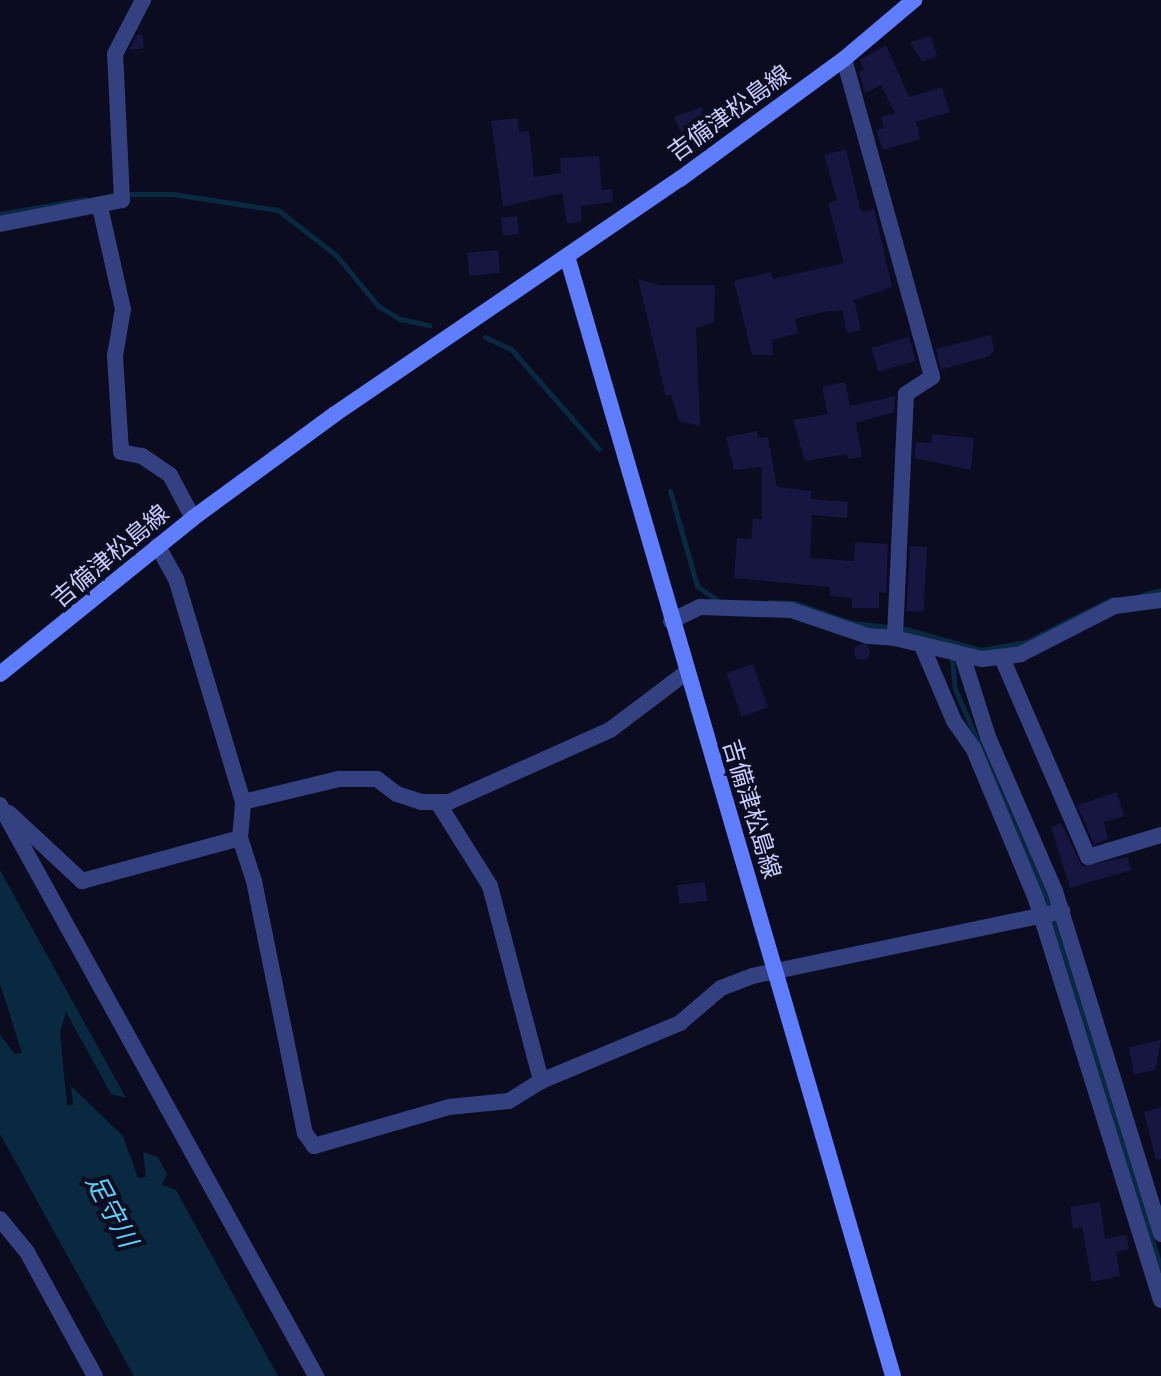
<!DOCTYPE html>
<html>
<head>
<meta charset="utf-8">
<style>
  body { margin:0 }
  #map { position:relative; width:1161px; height:1376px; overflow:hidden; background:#0b0c1f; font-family:Arial,"Noto Sans JP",sans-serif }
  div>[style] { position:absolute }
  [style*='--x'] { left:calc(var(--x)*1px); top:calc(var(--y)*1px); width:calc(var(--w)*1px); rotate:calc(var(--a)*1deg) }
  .water>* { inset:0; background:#082940 }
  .stream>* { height:5px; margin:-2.5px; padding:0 2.5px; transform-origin:2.5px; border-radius:2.5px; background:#082940 }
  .building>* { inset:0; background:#161641; transform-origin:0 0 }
  .round { border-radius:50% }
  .minor>* { height:16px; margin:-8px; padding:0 8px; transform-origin:8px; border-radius:8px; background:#334180 }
  .secondary>* { height:16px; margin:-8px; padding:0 8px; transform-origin:8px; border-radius:8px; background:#5f7dff }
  span { translate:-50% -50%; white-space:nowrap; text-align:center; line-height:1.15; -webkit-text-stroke:8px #0b0c1f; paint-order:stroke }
  .street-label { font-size:24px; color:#c8ceff }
  .water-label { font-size:26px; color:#56d5ff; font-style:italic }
</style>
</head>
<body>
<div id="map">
  <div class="water">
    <div style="clip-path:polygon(0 870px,126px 1098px,111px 1094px,66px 1012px,60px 1033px,67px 1105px,73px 1105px,71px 1086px,123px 1136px,138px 1178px,146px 1177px,143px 1152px,158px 1157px,167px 1174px,162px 1185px,176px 1190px,278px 1376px,134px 1376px,0 1134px,0 1035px,15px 1054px,22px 1053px,0 984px)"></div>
  </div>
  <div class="stream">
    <div style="--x:123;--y:194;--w:50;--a:0"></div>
    <div style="--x:173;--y:194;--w:106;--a:8.7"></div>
    <div style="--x:278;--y:210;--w:75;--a:37.9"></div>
    <div style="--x:337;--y:256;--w:65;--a:50.6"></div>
    <div style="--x:378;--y:306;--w:26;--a:31"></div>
    <div style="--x:400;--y:319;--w:30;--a:12"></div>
    <div style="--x:0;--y:214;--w:87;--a:-9.9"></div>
    <div style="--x:485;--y:337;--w:29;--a:25"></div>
    <div style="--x:511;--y:349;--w:133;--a:48.7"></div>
    <div style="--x:670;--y:491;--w:99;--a:74.1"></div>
    <div style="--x:697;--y:586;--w:28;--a:35"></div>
    <div style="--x:1142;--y:595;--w:20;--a:-15"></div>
    <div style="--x:769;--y:602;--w:26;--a:2"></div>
    <div style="--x:795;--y:603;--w:60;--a:19.3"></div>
    <div style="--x:852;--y:623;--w:53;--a:6.5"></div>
    <div style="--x:905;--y:629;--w:79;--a:15.4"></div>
    <div style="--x:981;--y:650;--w:46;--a:-10.1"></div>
    <div style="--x:1026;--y:642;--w:96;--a:-26.6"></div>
    <div style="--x:950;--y:641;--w:48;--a:84.1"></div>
    <div style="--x:955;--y:689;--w:226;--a:66.5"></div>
    <div style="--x:1045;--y:896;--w:391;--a:72.7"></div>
  </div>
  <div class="building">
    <div style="clip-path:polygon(142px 34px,144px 48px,129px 50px,137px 35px)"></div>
    <div style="clip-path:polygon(931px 36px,937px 56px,922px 62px,910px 42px)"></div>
    <div style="clip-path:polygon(886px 45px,909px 97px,942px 87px,950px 112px,916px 122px,920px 139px,883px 150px,876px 130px,884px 128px,881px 117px,895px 113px,881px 85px,865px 93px,859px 72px,864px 69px,860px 60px)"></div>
    <div style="clip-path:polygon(702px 107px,706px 127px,684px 140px,674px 117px)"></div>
    <div style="clip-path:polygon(518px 118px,519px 132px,529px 131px,534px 177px,561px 173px,560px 158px,599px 156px,602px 190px,612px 189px,613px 202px,581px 206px,581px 222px,567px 223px,562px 193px,503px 207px,491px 121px)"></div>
    <div style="clip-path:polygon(846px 149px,861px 212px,874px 209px,892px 287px,854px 300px,861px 330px,847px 333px,842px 310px,822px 312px,795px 319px,799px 333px,772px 340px,773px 355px,752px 355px,734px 281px,771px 272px,773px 279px,844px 263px,828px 203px,837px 200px,824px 155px)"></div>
    <div style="left:517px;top:216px;width:18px;height:16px;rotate:84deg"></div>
    <div style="left:498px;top:250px;width:23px;height:31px;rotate:85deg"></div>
    <div style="clip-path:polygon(638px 279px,659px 285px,715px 285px,714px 322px,696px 328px,700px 426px,679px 421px,671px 395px,666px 396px)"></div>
    <div style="clip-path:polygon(991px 335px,994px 351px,989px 356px,941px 370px,936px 349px)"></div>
    <div style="left:909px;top:337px;width:25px;height:39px;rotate:74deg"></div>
    <div style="clip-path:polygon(845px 382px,850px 406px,895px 396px,894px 412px,856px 423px,862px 457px,848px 459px,847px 454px,805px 461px,793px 420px,828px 414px,822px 387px)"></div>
    <div style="clip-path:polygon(757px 431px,758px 438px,768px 437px,777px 487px,811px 491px,811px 499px,848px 502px,847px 518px,812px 515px,810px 558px,854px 561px,855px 542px,888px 544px,886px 593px,879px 592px,879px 608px,852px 608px,852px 598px,830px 596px,830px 587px,734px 578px,737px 538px,751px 539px,753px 518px,762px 519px,762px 467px,734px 470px,726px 437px)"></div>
    <div style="clip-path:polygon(932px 434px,974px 438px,971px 470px,914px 458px,916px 442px,931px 443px)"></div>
    <div style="left:910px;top:546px;width:17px;height:65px;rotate:3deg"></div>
    <div class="round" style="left:854px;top:644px;width:16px;height:16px"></div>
    <div style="left:753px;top:664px;width:46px;height:28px;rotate:71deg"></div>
    <div style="clip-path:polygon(1117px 792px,1124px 816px,1104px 822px,1108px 839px,1094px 844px,1077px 805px)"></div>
    <div style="clip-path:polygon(1061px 823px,1082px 866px,1128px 857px,1131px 870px,1070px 888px,1051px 827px)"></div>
    <div style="left:705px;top:882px;width:19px;height:28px;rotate:84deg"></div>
    <div style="clip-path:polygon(1161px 1040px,1155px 1070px,1134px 1075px,1129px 1047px)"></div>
    <div style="clip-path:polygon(1161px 1107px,1161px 1159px,1156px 1160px,1144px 1112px)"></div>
    <div style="clip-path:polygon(1100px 1202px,1105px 1239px,1126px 1235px,1129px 1249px,1116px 1252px,1120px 1276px,1092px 1282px,1082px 1227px,1073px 1229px,1070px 1207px)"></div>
  </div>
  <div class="minor">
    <div style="--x:844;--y:59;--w:330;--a:74.5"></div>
    <div style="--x:932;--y:377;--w:31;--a:147"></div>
    <div style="--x:906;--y:394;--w:244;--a:92.6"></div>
    <div style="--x:100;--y:207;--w:105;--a:77.3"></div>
    <div style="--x:123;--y:309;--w:48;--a:99.7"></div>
    <div style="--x:115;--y:356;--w:96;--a:86.4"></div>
    <div style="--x:121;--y:452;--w:21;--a:11"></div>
    <div style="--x:142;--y:456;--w:34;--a:34"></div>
    <div style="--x:170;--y:475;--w:49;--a:61.9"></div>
    <div style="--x:0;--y:224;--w:124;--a:-11.1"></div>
    <div style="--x:122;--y:200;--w:146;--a:-92.7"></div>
    <div style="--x:115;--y:54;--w:61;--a:-62.6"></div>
    <div style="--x:671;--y:621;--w:32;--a:-26"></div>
    <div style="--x:700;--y:607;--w:91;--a:1.9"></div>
    <div style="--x:791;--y:610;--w:81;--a:18.7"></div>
    <div style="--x:868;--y:636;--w:27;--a:4"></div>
    <div style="--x:895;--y:638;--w:89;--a:13.6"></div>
    <div style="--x:982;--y:659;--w:39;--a:-7"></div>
    <div style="--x:1021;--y:654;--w:106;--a:-27.1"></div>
    <div style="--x:1115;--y:606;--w:46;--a:-7.4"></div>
    <div style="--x:923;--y:648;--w:79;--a:67"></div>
    <div style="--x:954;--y:721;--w:35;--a:55"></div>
    <div style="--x:974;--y:750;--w:161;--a:67.4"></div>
    <div style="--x:1036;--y:899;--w:420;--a:72.7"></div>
    <div style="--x:963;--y:658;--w:83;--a:72.4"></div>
    <div style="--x:988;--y:737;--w:168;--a:66.5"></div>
    <div style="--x:1055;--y:891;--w:359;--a:72.8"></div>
    <div style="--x:1002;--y:658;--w:217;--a:66.6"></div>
    <div style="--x:1088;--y:857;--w:76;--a:-16.8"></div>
    <div style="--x:243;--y:802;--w:99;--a:-13.5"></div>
    <div style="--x:339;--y:779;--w:38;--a:0"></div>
    <div style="--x:377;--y:779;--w:25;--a:37"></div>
    <div style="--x:397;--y:794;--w:26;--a:18"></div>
    <div style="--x:422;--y:802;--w:27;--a:0"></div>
    <div style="--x:449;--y:802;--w:176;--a:-24.1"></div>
    <div style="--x:610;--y:730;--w:96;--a:-37"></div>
    <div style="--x:438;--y:803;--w:98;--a:57.9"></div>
    <div style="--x:490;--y:886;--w:202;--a:75.3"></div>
    <div style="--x:0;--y:805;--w:653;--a:61.04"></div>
    <div style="--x:9;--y:813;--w:100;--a:43"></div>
    <div style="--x:82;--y:881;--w:164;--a:-15.2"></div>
    <div style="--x:240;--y:838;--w:36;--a:-85"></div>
    <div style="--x:243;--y:802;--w:233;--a:-106.7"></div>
    <div style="--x:176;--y:579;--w:38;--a:-119"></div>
    <div style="--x:240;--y:838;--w:45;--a:72"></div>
    <div style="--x:254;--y:881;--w:257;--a:78.6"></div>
    <div style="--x:305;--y:1133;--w:16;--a:55"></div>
    <div style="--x:314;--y:1146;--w:141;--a:-16.1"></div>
    <div style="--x:449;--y:1107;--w:60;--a:-5.7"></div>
    <div style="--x:509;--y:1101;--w:38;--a:-32"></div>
    <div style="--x:541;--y:1081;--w:151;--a:-22.6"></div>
    <div style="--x:680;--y:1023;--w:54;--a:-40.5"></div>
    <div style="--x:721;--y:988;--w:33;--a:-21"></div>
    <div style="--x:752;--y:976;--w:317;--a:-11.8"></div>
    <div style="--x:0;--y:1219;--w:43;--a:50.7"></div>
    <div style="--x:27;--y:1252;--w:141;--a:61.3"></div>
  </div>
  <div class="secondary">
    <div style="--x:567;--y:256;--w:1166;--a:73.77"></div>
    <div style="--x:0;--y:674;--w:248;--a:-38.9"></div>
    <div style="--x:193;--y:518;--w:176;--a:-36.2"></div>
    <div style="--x:335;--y:414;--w:417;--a:-34.3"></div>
    <div style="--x:680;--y:179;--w:203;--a:-36.2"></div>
    <div style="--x:844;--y:59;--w:92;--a:-40.1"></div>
  </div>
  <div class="street-label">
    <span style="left:729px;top:113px;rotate:-36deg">吉備津松島線</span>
    <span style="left:110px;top:556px;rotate:-40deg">吉備津松島線</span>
    <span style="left:752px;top:809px;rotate:73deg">吉備津松島線</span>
  </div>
  <div class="water-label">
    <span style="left:111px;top:1211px;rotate:62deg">足守川</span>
  </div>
</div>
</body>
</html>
